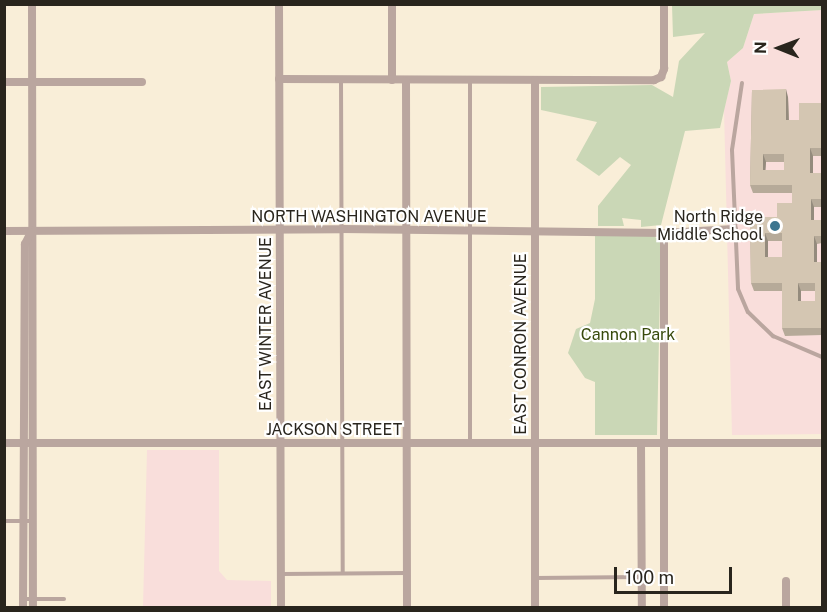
<!DOCTYPE html>
<html>
<head>
<meta charset="utf-8">
<style>
  body { margin:0 }
  #map { position:relative; width:827px; height:612px; overflow:hidden; background:#f9eed8; font-family:"Public Sans",sans-serif }
  div>[style] { position:absolute }
  [style*='--x'] { left:calc(var(--x)*1px); top:calc(var(--y)*1px); width:calc(var(--w)*1px); rotate:calc(var(--a)*1deg) }
  .education>* { inset:0; background:#f9dedb }
  .green>* { inset:0; background:#cad7b6 }
  .service>* { height:4px; margin:-2px; padding:0 2px; transform-origin:2px; border-radius:2px; background:#baa69f }
  .minor>* { height:8px; margin:-4px; padding:0 4px; transform-origin:4px; border-radius:4px; background:#baa69f }
  .wall>* { inset:0; background:#b6aa99 }
  .shaded-wall>* { inset:0; background:#948b7d }
  .building>* { inset:0; background:#d4c6b2 }
  .dots>* { width:16px; height:16px; translate:-50% -50%; box-sizing:border-box; border:3px solid #fff; border-radius:50% }
  span { translate:-50% -50%; white-space:nowrap; text-align:center; line-height:1.15; -webkit-text-stroke:4.5px #fff; paint-order:stroke }
  .street-label { font-size:16px; color:#29251d }
  .poi-label { font-size:16px; color:#29251d }
  .right { translate:-100% -50%; text-align:right }
  .park-label { font-size:16px; color:#384a0c }
  .frame { position:absolute; inset:0; border:6px solid #29251d; pointer-events:none }
  .north { position:absolute; left:749px; top:18px; width:60px; height:60px; -webkit-text-stroke:4px #fff; paint-order:stroke; rotate:271deg; font-size:16px; font-weight:700; line-height:24px; text-align:center; color:#29251d }
  .north::after { content:''; display:block; margin:auto; width:21px; height:27px; background:#29251d; clip-path:polygon(50% 0,100% 100%,50% 72%,0 100%) }
  .scale { position:absolute; left:614px; top:567px; width:118px; height:27px; box-sizing:border-box; border:3px solid #29251d; border-top:0; padding-left:8px; font-size:18px; line-height:21px; white-space:nowrap; color:#29251d; -webkit-text-stroke:4px #fff; paint-order:stroke }
</style>
</head>
<body>
<div id="map">
  <div class="education">
    <div style="clip-path:polygon(822px 10px,822px 434px,732px 435px,724px 110px,731px 81px,727px 62px,743px 48px,754px 14px)"></div>
    <div style="clip-path:polygon(147px 450px,219px 450px,219px 571px,227px 580px,271px 581px,271px 607px,143px 607px)"></div>
  </div>
  <div class="green">
    <div style="clip-path:polygon(672px 5px,822px 4px,822px 10px,754px 14px,743px 48px,727px 62px,731px 81px,720px 128px,685px 131px,661px 225px,641px 227px,641px 220px,622px 218px,624px 226px,598px 226px,598px 206px,631px 165px,620px 157px,599px 176px,576px 160px,597px 122px,541px 110px,541px 87px,652px 85px,673px 97px,679px 61px,705px 33px,673px 37px)"></div>
    <div style="clip-path:polygon(595px 235px,654px 236px,661px 242px,657px 435px,595px 435px,595px 382px,585px 378px,568px 353px,576px 329px,590px 323px,595px 299px)"></div>
  </div>
  <div class="service">
    <div style="--x:341;--y:80;--w:493;--a:89.8"></div>
    <div style="--x:470;--y:80;--w:363;--a:90"></div>
    <div style="--x:742;--y:83;--w:68;--a:98.5"></div>
    <div style="--x:732;--y:150;--w:139;--a:87.5"></div>
    <div style="--x:738;--y:289;--w:25;--a:67"></div>
    <div style="--x:748;--y:312;--w:35;--a:44"></div>
    <div style="--x:773;--y:336;--w:53;--a:23.2"></div>
    <div style="--x:4;--y:521;--w:30;--a:0"></div>
    <div style="--x:282;--y:574;--w:124;--a:-0.5"></div>
    <div style="--x:535;--y:578;--w:106;--a:-0.5"></div>
    <div style="--x:23;--y:599;--w:41;--a:0"></div>
  </div>
  <div class="minor">
    <div style="--x:32;--y:4;--w:604;--a:89.91"></div>
    <div style="--x:279;--y:4;--w:604;--a:89.81"></div>
    <div style="--x:392;--y:4;--w:76;--a:90"></div>
    <div style="--x:279;--y:79;--w:375;--a:0.2"></div>
    <div style="--x:654;--y:80;--w:8;--a:-23"></div>
    <div style="--x:661;--y:77;--w:9;--a:-69"></div>
    <div style="--x:664;--y:69;--w:65;--a:-90"></div>
    <div style="--x:406;--y:81;--w:527;--a:89.89"></div>
    <div style="--x:4;--y:82;--w:138;--a:0"></div>
    <div style="--x:4;--y:231;--w:338;--a:-0.3"></div>
    <div style="--x:342;--y:229;--w:322;--a:0.7"></div>
    <div style="--x:664;--y:233;--w:70;--a:-3.3"></div>
    <div style="--x:4;--y:443;--w:818;--a:0"></div>
    <div style="--x:641;--y:443;--w:165;--a:89.7"></div>
    <div style="--x:23;--y:608;--w:364;--a:-89.7"></div>
    <div style="--x:25;--y:244;--w:13;--a:-63"></div>
    <div style="--x:535;--y:608;--w:528;--a:-90"></div>
    <div style="--x:664;--y:608;--w:375;--a:-90"></div>
    <div style="--x:786;--y:608;--w:27;--a:-90"></div>
  </div>
  <div class="wall">
    <div style="clip-path:polygon(evenodd,752px 90px,788px 97px,789px 120px,799px 120px,822px 103px,822px 156px,813px 156px,813px 173px,822px 173px,822px 207px,814px 207px,814px 220px,822px 220px,822px 243px,817px 244px,817px 262px,822px 262px,822px 335px,785px 336px,782px 328px,782px 291px,754px 291px,751px 283px,750px 217px,777px 217px,792px 203px,792px 193px,753px 193px,750px 185px,752px 90px,766px 162px,784px 162px,784px 170px,765px 170px,766px 162px,752px 90px,768px 241px,782px 241px,782px 257px,768px 257px,768px 241px,752px 90px,801px 291px,815px 291px,815px 301px,801px 301px,801px 291px)"></div>
  </div>
  <div class="shaded-wall">
    <div style="clip-path:polygon(786px 89px,788px 97px,789px 128px,786px 120px)"></div>
    <div style="clip-path:polygon(810px 148px,813px 156px,813px 181px,810px 173px)"></div>
    <div style="clip-path:polygon(763px 154px,766px 162px,765px 178px,763px 170px)"></div>
    <div style="clip-path:polygon(811px 199px,814px 207px,814px 228px,811px 220px)"></div>
    <div style="clip-path:polygon(765px 233px,768px 241px,768px 265px,765px 257px)"></div>
    <div style="clip-path:polygon(814px 236px,817px 244px,817px 270px,814px 262px)"></div>
    <div style="clip-path:polygon(798px 283px,801px 291px,801px 309px,798px 301px)"></div>
  </div>
  <div class="building">
    <div style="clip-path:polygon(evenodd,786px 89px,786px 120px,799px 120px,799px 103px,822px 103px,822px 148px,810px 148px,810px 173px,822px 173px,822px 199px,811px 199px,811px 220px,822px 220px,822px 236px,814px 236px,814px 262px,822px 262px,822px 328px,782px 328px,782px 283px,751px 283px,750px 217px,777px 217px,777px 203px,792px 203px,792px 185px,750px 185px,752px 90px,786px 89px,763px 154px,784px 154px,784px 170px,763px 170px,763px 154px,786px 89px,765px 233px,782px 233px,782px 257px,765px 257px,765px 233px,786px 89px,798px 283px,815px 283px,815px 301px,798px 301px,798px 283px)"></div>
  </div>
  <div class="dots">
    <div style="left:775px;top:226px;background:#3d758f"></div>
  </div>
  <div class="street-label">
    <span style="left:369px;top:217px">NORTH WASHINGTON AVENUE</span>
    <span style="left:266px;top:324px;rotate:-90deg">EAST WINTER AVENUE</span>
    <span style="left:521px;top:344px;rotate:-90deg">EAST CONRON AVENUE</span>
    <span style="left:334px;top:430px">JACKSON STREET</span>
  </div>
  <div class="poi-label">
    <span class="right" style="left:763px;top:226px">North Ridge<br>Middle School</span>
  </div>
  <div class="park-label">
    <span style="left:628px;top:335px">Cannon Park</span>
  </div>
  <div class="frame"></div>
  <div class="north">N</div>
  <div class="scale">100 m</div>
</div>
</body>
</html>
